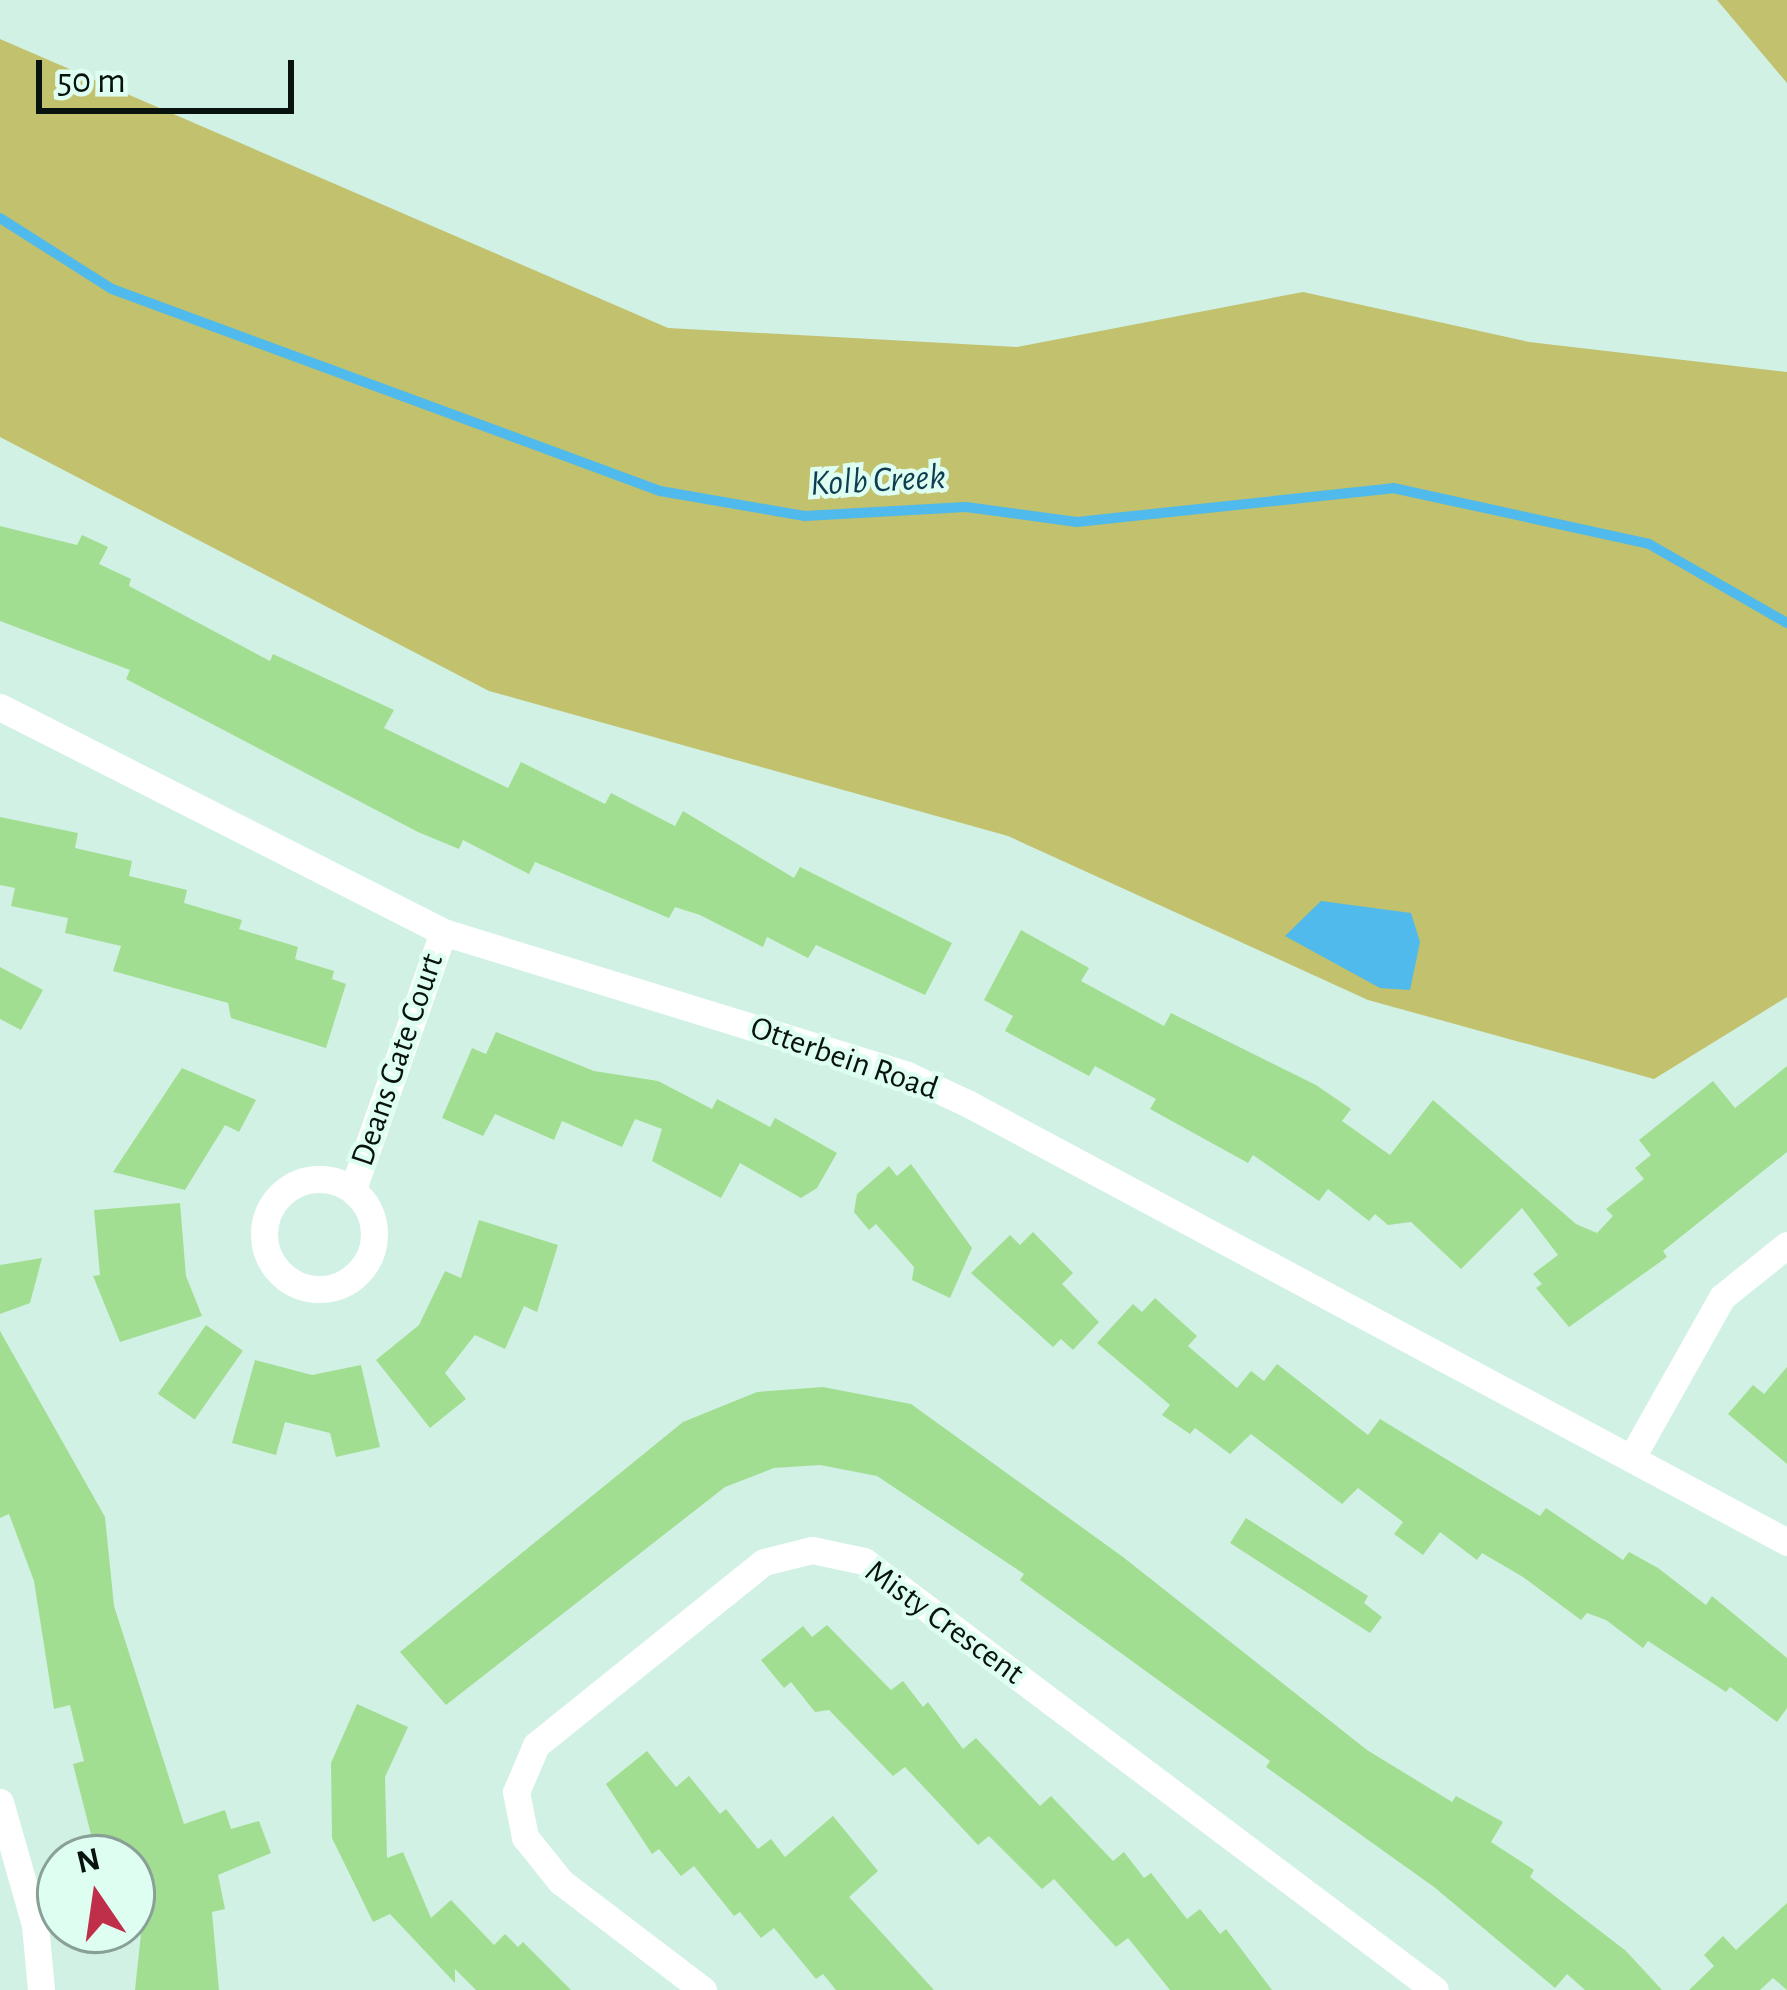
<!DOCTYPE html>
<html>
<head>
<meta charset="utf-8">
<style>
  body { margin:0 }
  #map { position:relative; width:1787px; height:1990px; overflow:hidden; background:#d1f1e5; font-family:"Alegreya Sans",sans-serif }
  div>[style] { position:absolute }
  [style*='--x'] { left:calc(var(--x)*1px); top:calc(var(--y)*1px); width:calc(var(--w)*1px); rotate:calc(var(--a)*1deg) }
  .green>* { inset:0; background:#c1c16e }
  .water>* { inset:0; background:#4fbaeb }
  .stream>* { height:10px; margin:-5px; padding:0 5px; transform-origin:5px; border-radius:5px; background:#4fbaeb }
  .building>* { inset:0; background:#a2de91; transform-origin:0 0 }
  .street>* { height:27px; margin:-13.5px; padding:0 13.5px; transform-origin:13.5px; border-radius:13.5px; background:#fff }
  .street>.ring { margin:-13.5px; padding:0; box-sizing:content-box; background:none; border:27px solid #fff; border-radius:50% }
  span { translate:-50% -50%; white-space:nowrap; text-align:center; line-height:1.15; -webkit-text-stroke:9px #dffef2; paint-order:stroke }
  .street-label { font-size:33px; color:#08130f }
  .water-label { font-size:36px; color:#0e3d51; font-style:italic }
  .north { position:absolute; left:36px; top:1834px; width:120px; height:120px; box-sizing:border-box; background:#dffef2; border:3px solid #89a097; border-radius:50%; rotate:347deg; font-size:33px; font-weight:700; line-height:48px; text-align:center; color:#08130f }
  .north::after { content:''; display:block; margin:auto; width:42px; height:54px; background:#c02f49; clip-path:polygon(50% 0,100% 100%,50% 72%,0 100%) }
  .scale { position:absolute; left:36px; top:60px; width:258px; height:54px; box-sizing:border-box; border:6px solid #08130f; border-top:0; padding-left:15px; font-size:36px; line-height:42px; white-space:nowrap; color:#08130f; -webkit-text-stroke:9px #dffef2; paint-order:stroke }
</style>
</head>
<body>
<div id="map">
  <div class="green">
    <div style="clip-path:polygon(1717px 0,1787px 0,1787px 83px)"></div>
    <div style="clip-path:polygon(0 39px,668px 328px,1017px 347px,1303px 292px,1529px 342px,1787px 372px,1787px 997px,1654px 1079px,1368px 1000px,1008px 836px,489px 691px,0 437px)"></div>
  </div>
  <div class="water">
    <div style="clip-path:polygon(1321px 901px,1411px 913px,1420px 942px,1410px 990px,1380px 988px,1285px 936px)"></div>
  </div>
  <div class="stream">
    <div style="--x:0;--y:218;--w:133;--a:32.4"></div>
    <div style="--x:112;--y:289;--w:584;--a:20.23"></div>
    <div style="--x:660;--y:491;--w:147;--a:9.8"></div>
    <div style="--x:805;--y:516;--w:161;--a:-3.2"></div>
    <div style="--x:966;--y:507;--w:112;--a:7.7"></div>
    <div style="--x:1077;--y:522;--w:318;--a:-6.1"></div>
    <div style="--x:1393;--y:488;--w:262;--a:12.3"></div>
    <div style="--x:1649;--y:544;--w:159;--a:29.8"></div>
  </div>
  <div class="building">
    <div style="clip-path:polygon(0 526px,77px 545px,82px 535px,108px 547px,99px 564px,131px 579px,129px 586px,270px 661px,273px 654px,394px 710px,384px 728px,508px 788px,521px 762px,605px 804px,611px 793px,675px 826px,683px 811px,794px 878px,800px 867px,952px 943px,925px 995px,816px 945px,808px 958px,767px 937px,763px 947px,700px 915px,675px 907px,669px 918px,535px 862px,529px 874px,463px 840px,459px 849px,418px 832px,126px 679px,130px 670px,0 621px)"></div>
    <div style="clip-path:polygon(0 817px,78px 833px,75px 848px,132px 861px,129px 876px,187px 890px,184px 903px,242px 920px,239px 929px,298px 947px,295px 959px,334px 971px,332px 979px,346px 984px,326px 1048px,231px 1018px,228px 1003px,113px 971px,121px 946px,65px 933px,68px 918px,11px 906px,15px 888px,0 885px)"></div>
    <div style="clip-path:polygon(1021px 930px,1089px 968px,1081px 981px,1164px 1026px,1171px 1013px,1316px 1085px,1351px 1109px,1342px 1121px,1390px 1155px,1433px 1100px,1576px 1224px,1597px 1233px,1613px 1216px,1606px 1209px,1644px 1179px,1635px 1168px,1651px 1155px,1639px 1140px,1713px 1081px,1735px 1108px,1787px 1066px,1787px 1152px,1663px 1251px,1667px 1257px,1569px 1327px,1536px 1288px,1542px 1284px,1533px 1274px,1558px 1255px,1522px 1208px,1461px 1269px,1411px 1222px,1388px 1225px,1375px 1214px,1369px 1221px,1328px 1189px,1319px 1201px,1253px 1155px,1248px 1163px,1150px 1109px,1156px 1099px,1095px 1066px,1089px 1076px,1005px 1031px,1013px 1016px,984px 1000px)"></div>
    <div style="clip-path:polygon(0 967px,43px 990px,21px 1030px,0 1019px)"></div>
    <div style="clip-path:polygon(496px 1032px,594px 1071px,658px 1081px,712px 1109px,717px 1099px,770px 1127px,775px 1118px,837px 1153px,817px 1188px,801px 1198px,740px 1163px,721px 1198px,652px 1161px,662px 1129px,635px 1119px,622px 1147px,562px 1121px,554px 1140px,495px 1114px,483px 1136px,442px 1118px,472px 1048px,486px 1054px)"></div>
    <div style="clip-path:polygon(182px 1068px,256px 1100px,239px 1132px,225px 1125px,185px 1190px,113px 1172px)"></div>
    <div style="clip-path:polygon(911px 1164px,972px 1248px,950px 1298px,912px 1280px,914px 1267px,876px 1224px,869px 1230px,854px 1212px,857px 1194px,889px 1166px,897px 1176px)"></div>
    <div style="clip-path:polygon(180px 1203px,186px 1276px,202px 1316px,120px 1342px,93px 1276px,100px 1275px,94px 1210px)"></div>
    <div style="clip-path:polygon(479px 1220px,558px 1245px,537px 1312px,524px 1306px,505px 1349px,475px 1335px,445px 1373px,466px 1399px,430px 1428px,376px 1360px,419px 1325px,445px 1271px,461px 1278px)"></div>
    <div style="clip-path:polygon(1033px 1232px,1073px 1273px,1062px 1284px,1099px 1322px,1073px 1350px,1061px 1339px,1053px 1347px,971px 1273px,1010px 1235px,1020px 1245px)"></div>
    <div style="clip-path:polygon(42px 1258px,30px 1303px,0 1314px,0 1265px)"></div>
    <div style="clip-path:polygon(1155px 1298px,1197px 1336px,1188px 1346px,1237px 1388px,1251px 1371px,1264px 1381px,1277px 1364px,1368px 1435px,1380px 1419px,1540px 1516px,1546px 1508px,1623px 1560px,1629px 1552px,1658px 1568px,1706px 1605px,1712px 1596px,1787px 1658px,1787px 1708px,1777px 1722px,1730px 1687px,1726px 1692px,1648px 1641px,1643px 1648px,1606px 1620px,1587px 1613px,1581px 1620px,1523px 1577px,1482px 1553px,1477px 1560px,1440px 1532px,1423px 1555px,1394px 1534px,1403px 1522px,1358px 1488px,1342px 1504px,1251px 1434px,1230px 1454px,1195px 1428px,1190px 1434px,1162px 1415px,1170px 1405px,1097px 1343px,1133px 1304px,1142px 1312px)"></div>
    <div style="left:206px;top:1325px;width:45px;height:84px;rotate:35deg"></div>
    <div style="clip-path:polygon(0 1331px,105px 1517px,114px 1606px,184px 1824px,225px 1810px,231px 1829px,259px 1821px,271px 1853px,218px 1875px,225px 1909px,212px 1912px,219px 1990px,135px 1990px,141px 1934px,132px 1936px,132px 1858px,97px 1858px,73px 1764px,84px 1761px,70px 1705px,54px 1709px,34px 1581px,9px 1514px,0 1518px)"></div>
    <div style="clip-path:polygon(255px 1360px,312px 1375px,361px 1365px,380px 1447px,336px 1457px,330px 1433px,285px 1422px,276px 1455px,232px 1443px)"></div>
    <div style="clip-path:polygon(1787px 1367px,1787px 1464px,1728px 1414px,1753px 1385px,1764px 1394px)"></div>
    <div style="clip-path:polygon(823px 1387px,911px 1404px,1123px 1557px,1367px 1750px,1452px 1802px,1456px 1796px,1503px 1822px,1491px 1842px,1534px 1870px,1530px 1877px,1626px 1951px,1662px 1990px,1585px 1990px,1567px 1974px,1555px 1988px,1434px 1887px,1266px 1767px,1270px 1761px,1020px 1580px,1024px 1574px,877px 1476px,820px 1465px,774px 1468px,725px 1487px,446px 1705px,400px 1652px,683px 1422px,757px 1392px)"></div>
    <div style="clip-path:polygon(1246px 1518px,1368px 1596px,1364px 1603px,1382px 1617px,1370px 1633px,1230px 1543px)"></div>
    <div style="clip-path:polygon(827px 1625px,891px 1690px,903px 1681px,923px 1707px,928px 1702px,963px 1749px,976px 1738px,1040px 1806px,1051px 1796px,1113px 1861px,1124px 1852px,1144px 1878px,1151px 1873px,1187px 1919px,1200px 1909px,1220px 1934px,1226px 1929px,1272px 1990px,1170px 1990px,1128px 1938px,1116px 1947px,1054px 1879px,1042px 1889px,989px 1836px,978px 1845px,905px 1767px,893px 1776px,829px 1710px,815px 1712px,791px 1682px,784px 1688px,761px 1660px,803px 1626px,812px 1637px)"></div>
    <div style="clip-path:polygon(357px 1704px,408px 1727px,385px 1777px,387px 1858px,403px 1852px,431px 1918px,451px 1900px,494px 1945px,505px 1934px,518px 1947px,523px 1942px,571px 1990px,476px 1990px,455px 1969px,455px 1983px,390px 1914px,373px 1922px,332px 1838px,331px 1763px)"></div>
    <div style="clip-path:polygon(647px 1751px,676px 1787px,689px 1776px,720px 1814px,726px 1809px,758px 1849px,771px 1839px,785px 1857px,833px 1816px,878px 1871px,849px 1897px,934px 1990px,836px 1990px,823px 1974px,816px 1979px,774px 1928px,761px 1938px,740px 1912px,734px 1916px,694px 1866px,681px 1876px,659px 1849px,652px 1854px,606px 1784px)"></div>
    <div style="clip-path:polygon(1787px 1903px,1787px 1990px,1773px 1978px,1760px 1990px,1689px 1990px,1714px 1966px,1704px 1955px,1723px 1936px,1736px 1950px)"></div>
  </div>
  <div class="street">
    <div style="--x:0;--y:707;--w:497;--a:26.9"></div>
    <div style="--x:443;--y:932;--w:486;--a:17.1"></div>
    <div style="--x:907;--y:1075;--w:66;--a:25"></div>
    <div style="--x:967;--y:1103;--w:930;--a:28.16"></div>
    <div class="ring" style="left:264px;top:1179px;width:83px;height:83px"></div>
    <div style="--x:353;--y:1189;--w:272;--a:-70.7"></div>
    <div style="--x:1632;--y:1457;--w:184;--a:-60.6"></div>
    <div style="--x:1722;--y:1297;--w:83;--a:-38.7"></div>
    <div style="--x:0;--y:1802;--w:128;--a:74.1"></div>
    <div style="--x:35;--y:1925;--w:65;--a:84.7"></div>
    <div style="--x:703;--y:1990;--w:178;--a:-142.7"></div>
    <div style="--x:561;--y:1882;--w:58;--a:-128.7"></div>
    <div style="--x:525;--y:1837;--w:46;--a:-101.3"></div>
    <div style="--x:516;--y:1792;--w:51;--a:-66.9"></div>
    <div style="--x:536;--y:1745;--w:292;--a:-38.8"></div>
    <div style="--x:764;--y:1562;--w:49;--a:-14"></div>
    <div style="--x:812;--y:1550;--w:53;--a:11.9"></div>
    <div style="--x:864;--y:1561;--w:714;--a:36.92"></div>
  </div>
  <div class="street-label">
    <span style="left:844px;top:1059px;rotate:19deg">Otterbein Road</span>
    <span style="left:398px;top:1060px;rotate:-71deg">Deans Gate Court</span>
    <span style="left:944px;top:1623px;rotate:36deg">Misty Crescent</span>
  </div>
  <div class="water-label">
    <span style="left:878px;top:481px;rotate:-3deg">Kolb Creek</span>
  </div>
  <div class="north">N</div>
  <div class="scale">50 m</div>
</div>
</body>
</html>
